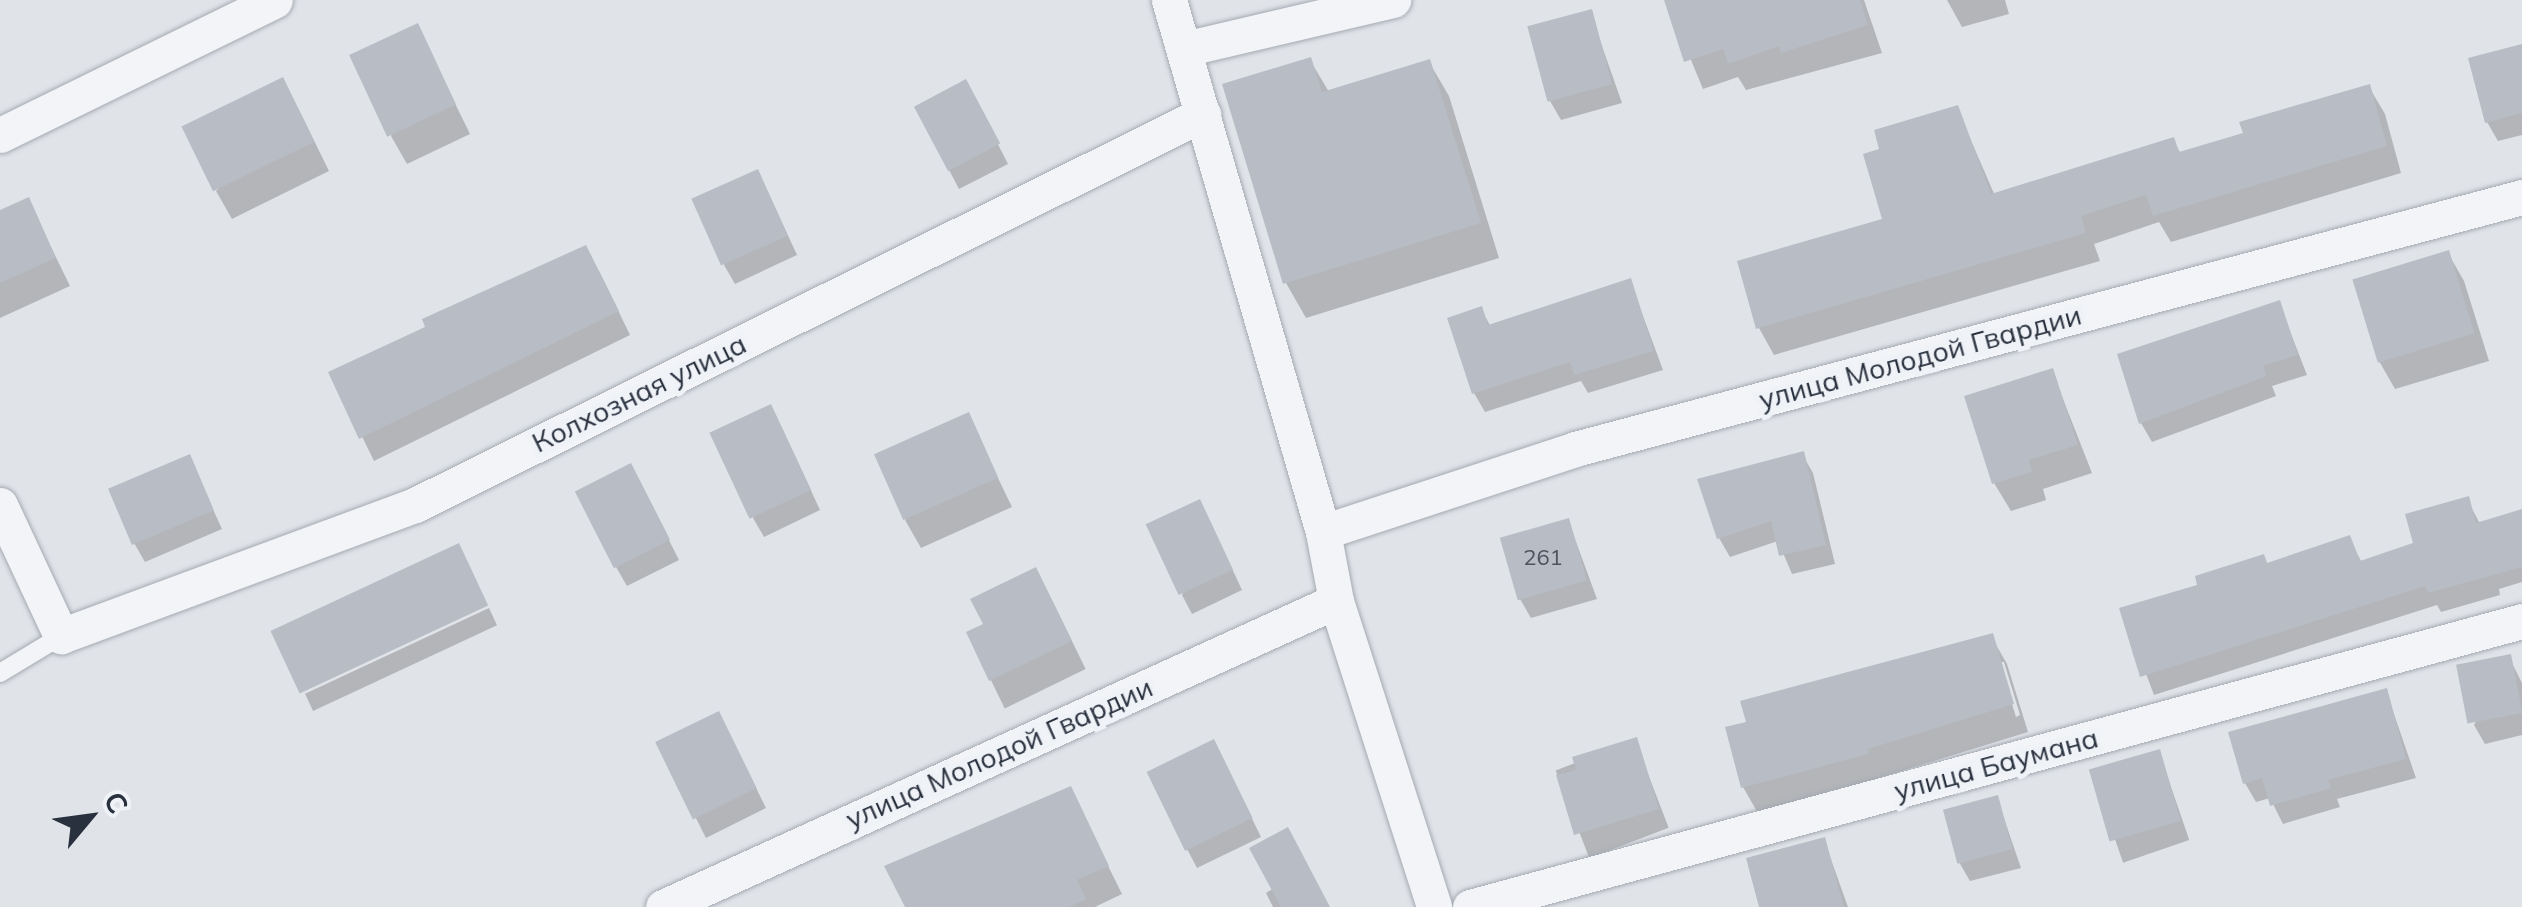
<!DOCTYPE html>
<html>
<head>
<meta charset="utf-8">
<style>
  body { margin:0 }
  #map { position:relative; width:2522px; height:907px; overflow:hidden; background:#e0e3e8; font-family:Mulish,sans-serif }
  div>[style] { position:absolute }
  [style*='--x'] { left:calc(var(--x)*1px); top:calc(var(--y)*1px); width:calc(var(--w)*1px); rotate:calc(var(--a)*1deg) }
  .shadow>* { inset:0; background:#0003; transform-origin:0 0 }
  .building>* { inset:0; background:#b7bcc5; transform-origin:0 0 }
  .roads { filter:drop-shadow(0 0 2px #a5aab2) drop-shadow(0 0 2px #a5aab2) }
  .lane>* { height:18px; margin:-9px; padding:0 9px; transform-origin:9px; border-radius:9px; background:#f2f4f7 }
  .street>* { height:35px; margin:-17.5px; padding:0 17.5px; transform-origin:17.5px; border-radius:17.5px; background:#f2f4f7 }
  span { translate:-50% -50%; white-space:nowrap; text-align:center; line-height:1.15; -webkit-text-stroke:10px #eff2f6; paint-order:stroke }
  .number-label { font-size:22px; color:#4c5460 }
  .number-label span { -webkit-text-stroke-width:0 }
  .street-label { font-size:28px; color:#29313f }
  .north { position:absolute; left:40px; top:767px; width:100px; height:100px; -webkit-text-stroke:8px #eff2f6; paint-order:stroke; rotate:61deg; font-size:28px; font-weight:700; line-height:40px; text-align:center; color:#29313f }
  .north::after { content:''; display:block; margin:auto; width:35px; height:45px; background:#29313f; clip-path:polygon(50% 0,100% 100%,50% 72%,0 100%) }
</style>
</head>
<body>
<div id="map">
  <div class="shadow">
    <div style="clip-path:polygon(1666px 0,1864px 0,1882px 53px,1746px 90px,1738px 77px,1703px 89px)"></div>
    <div style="clip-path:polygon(1947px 0,2005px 0,2009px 14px,1962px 27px)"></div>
    <div style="clip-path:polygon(1590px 12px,1622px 103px,1561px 120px,1550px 101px)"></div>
    <div style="clip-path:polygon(417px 26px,470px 134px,407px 164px,391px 136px)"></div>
    <div style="clip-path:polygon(2522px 46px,2522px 135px,2498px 141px,2487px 122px)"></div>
    <div style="clip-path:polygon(1310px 60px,1329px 92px,1429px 62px,1449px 96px,1499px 258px,1306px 318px,1286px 283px)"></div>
    <div style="clip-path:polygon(2369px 87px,2385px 114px,2401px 173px,2171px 242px,2159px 222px,2094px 244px,2100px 261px,1774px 355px,1759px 328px,1885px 220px,1882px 151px,1957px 108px,1995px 196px,2173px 140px,2181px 154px,2246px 135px)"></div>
    <div style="clip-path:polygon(976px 101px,1008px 164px,959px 189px,916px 107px)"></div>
    <div style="clip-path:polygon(298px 108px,329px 171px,232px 219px,216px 191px)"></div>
    <div style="clip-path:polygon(768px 192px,797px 255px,735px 284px,724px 265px)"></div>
    <div style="clip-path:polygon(28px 200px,70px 286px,0 318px,0 213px)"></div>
    <div style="clip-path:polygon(2448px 253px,2464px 281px,2489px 361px,2395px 389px,2379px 361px)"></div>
    <div style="clip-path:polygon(599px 271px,630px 335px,374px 461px,331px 373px)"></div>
    <div style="clip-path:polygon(1630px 281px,1663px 370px,1588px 393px,1581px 381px,1485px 412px,1474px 393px,1481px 309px,1491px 327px)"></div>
    <div style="clip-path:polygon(2279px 303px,2307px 375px,2272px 386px,2276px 396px,2152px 442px,2141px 423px)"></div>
    <div style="clip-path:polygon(2052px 371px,2092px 473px,2043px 489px,2046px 500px,2011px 511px,1994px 483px,1967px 397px)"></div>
    <div style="clip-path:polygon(968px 416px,1012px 507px,921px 548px,905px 520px)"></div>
    <div style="clip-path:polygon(781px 426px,820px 510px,764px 537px,753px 518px)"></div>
    <div style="clip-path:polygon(1802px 454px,1813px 473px,1835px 564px,1792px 574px,1778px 541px,1730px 557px,1719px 538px)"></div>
    <div style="clip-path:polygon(189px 457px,222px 529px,145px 562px,134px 543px)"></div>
    <div style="clip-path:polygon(641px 485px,679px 560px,627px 586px,616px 567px)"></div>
    <div style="clip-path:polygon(2467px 499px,2480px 524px,2522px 512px,2522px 582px,2499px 589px,2500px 595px,2441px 612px,2437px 605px,2154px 695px,2122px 610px,2349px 538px,2362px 563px,2416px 545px)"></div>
    <div style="clip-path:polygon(1568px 520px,1597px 599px,1531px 618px,1520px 599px)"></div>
    <div style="clip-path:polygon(1210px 521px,1242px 590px,1192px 614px,1182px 595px)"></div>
    <div style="left:1051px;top:598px;width:79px;height:90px;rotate:64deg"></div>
    <div style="left:489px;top:608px;width:19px;height:203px;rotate:65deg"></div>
    <div style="clip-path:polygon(evenodd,1991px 636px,2007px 664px,2028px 732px,1882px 777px,1883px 782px,1759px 815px,1743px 787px,1991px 636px,1999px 662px,2004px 662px,2020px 715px,2016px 717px,1999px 662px)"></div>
    <div style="clip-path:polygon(2509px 657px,2522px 683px,2522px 735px,2485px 744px,2474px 725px)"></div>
    <div style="clip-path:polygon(2386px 691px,2416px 778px,2337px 799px,2340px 807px,2283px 824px,2270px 798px,2256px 802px,2245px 783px)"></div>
    <div style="clip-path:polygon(729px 733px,766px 808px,706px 838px,658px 743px)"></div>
    <div style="left:1635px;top:740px;width:94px;height:85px;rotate:69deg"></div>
    <div style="left:2159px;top:752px;width:93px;height:70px;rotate:71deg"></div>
    <div style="clip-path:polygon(1224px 761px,1261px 837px,1197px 868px,1187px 849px)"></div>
    <div style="clip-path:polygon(1070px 789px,1122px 894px,1095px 907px,907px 907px,888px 867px)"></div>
    <div style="clip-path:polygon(1997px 798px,2021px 868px,1970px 881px,1959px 862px)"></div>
    <div style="clip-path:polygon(1824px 840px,1848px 907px,1762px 907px)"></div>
    <div style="clip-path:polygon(1274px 888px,1328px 907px,1273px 907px,1266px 893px)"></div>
  </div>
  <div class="building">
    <div style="clip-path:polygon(1664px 0,1860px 0,1868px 25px,1781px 53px,1779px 46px,1728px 64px,1723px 49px,1684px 62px)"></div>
    <div style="left:1592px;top:9px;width:78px;height:67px;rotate:75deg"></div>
    <div style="left:418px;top:23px;width:90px;height:76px;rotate:65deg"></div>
    <div style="clip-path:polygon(2522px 44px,2522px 113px,2485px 123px,2468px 58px)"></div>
    <div style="clip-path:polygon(1311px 57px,1322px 92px,1430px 59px,1481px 223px,1283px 284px,1222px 84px)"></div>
    <div style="left:283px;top:77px;width:72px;height:113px;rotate:64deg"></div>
    <div style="left:966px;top:79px;width:73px;height:59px;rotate:62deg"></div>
    <div style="clip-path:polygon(2370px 84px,2387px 146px,2153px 216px,2146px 195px,2081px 216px,2086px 233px,1756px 329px,1737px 261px,1882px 219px,1863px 154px,1879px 149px,1874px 130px,1958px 105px,1991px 194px,2174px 137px,2179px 152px,2243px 133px,2239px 122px)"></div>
    <div style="left:758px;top:169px;width:73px;height:73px;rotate:66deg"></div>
    <div style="clip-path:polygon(29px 197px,56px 258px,0 283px,0 210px)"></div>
    <div style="clip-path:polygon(586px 245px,619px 311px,359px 439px,328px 372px,425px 327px,422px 319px)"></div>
    <div style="left:2449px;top:250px;width:87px;height:101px;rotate:73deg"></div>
    <div style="clip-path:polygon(1631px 278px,1654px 351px,1574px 375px,1570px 362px,1472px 394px,1447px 318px,1482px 306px,1488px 325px)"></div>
    <div style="clip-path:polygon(2280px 300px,2298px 355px,2263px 366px,2267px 376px,2139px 424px,2117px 354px)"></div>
    <div style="clip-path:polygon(2053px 368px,2078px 445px,2029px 460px,2032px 472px,1992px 484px,1964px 396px)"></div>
    <div style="left:771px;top:404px;width:95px;height:68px;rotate:65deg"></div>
    <div style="left:969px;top:412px;width:72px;height:104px;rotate:66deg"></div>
    <div style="clip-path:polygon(1804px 451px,1826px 545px,1779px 556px,1771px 521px,1717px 539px,1697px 479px)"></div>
    <div style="left:190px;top:454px;width:61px;height:89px;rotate:67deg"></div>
    <div style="left:631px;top:463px;width:86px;height:63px;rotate:63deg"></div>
    <div style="clip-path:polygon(2469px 496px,2476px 523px,2522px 509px,2522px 567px,2428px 593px,2425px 586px,2140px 677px,2119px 608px,2197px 585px,2195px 576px,2264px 554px,2267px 563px,2350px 535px,2360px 561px,2413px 543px,2405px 514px)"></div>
    <div style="left:1200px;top:499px;width:78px;height:60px;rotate:65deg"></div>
    <div style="left:1569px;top:518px;width:65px;height:72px;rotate:74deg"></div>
    <div style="left:459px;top:543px;width:69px;height:208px;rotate:65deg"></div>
    <div style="clip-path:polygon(1036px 567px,1072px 641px,989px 681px,966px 632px,983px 624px,970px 599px)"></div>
    <div style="clip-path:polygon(1993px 633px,2014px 704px,1868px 749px,1869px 754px,1741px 788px,1725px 727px,1746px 722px,1740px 701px)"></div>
    <div style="left:2511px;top:654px;width:60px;height:56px;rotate:79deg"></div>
    <div style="clip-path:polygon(2387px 688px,2406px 759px,2328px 780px,2331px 788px,2270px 806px,2262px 778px,2243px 784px,2228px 732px)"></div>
    <div style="left:719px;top:711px;width:86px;height:71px;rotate:64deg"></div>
    <div style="clip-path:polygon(1637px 737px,1659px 809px,1574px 835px,1556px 775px,1576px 770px,1572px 757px)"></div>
    <div style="left:1214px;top:739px;width:88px;height:75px;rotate:64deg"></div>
    <div style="left:2160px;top:749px;width:75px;height:74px;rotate:74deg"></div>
    <div style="clip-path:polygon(1071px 786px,1109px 866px,1077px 880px,1086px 899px,1069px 907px,905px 907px,884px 866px)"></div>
    <div style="left:1998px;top:795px;width:56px;height:57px;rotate:75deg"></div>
    <div style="clip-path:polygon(1288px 827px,1297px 844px,1330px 907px,1281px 907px,1249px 848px)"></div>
    <div style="clip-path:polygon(1825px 837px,1844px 907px,1759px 907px,1746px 858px)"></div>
  </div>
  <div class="roads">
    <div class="lane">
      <div style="--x:0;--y:673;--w:71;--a:-31.2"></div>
    </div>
    <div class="street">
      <div style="--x:1169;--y:0;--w:554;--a:73.86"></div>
      <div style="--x:1323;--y:532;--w:70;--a:79.3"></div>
      <div style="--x:1336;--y:601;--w:321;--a:72.2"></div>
      <div style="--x:1184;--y:49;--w:215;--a:-13.2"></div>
      <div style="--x:0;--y:135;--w:306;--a:-26.1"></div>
      <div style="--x:0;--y:505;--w:145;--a:65"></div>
      <div style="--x:61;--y:636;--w:377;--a:-20.3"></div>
      <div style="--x:415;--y:505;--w:880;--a:-26.39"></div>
      <div style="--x:1323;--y:532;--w:265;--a:-18.2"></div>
      <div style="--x:1575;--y:449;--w:980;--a:-14.9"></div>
      <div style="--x:663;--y:907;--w:739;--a:-24.45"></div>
      <div style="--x:1470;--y:907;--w:1090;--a:-15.21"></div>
    </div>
  </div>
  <div class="number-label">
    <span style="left:1543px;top:558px">261</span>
  </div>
  <div class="street-label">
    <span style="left:1920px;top:357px;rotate:-15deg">улица Молодой Гвардии</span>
    <span style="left:639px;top:393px;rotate:-26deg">Колхозная улица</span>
    <span style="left:999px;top:753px;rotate:-24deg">улица Молодой Гвардии</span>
    <span style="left:1996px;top:764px;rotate:-15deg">улица Баумана</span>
  </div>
  <div class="north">С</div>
</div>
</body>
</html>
